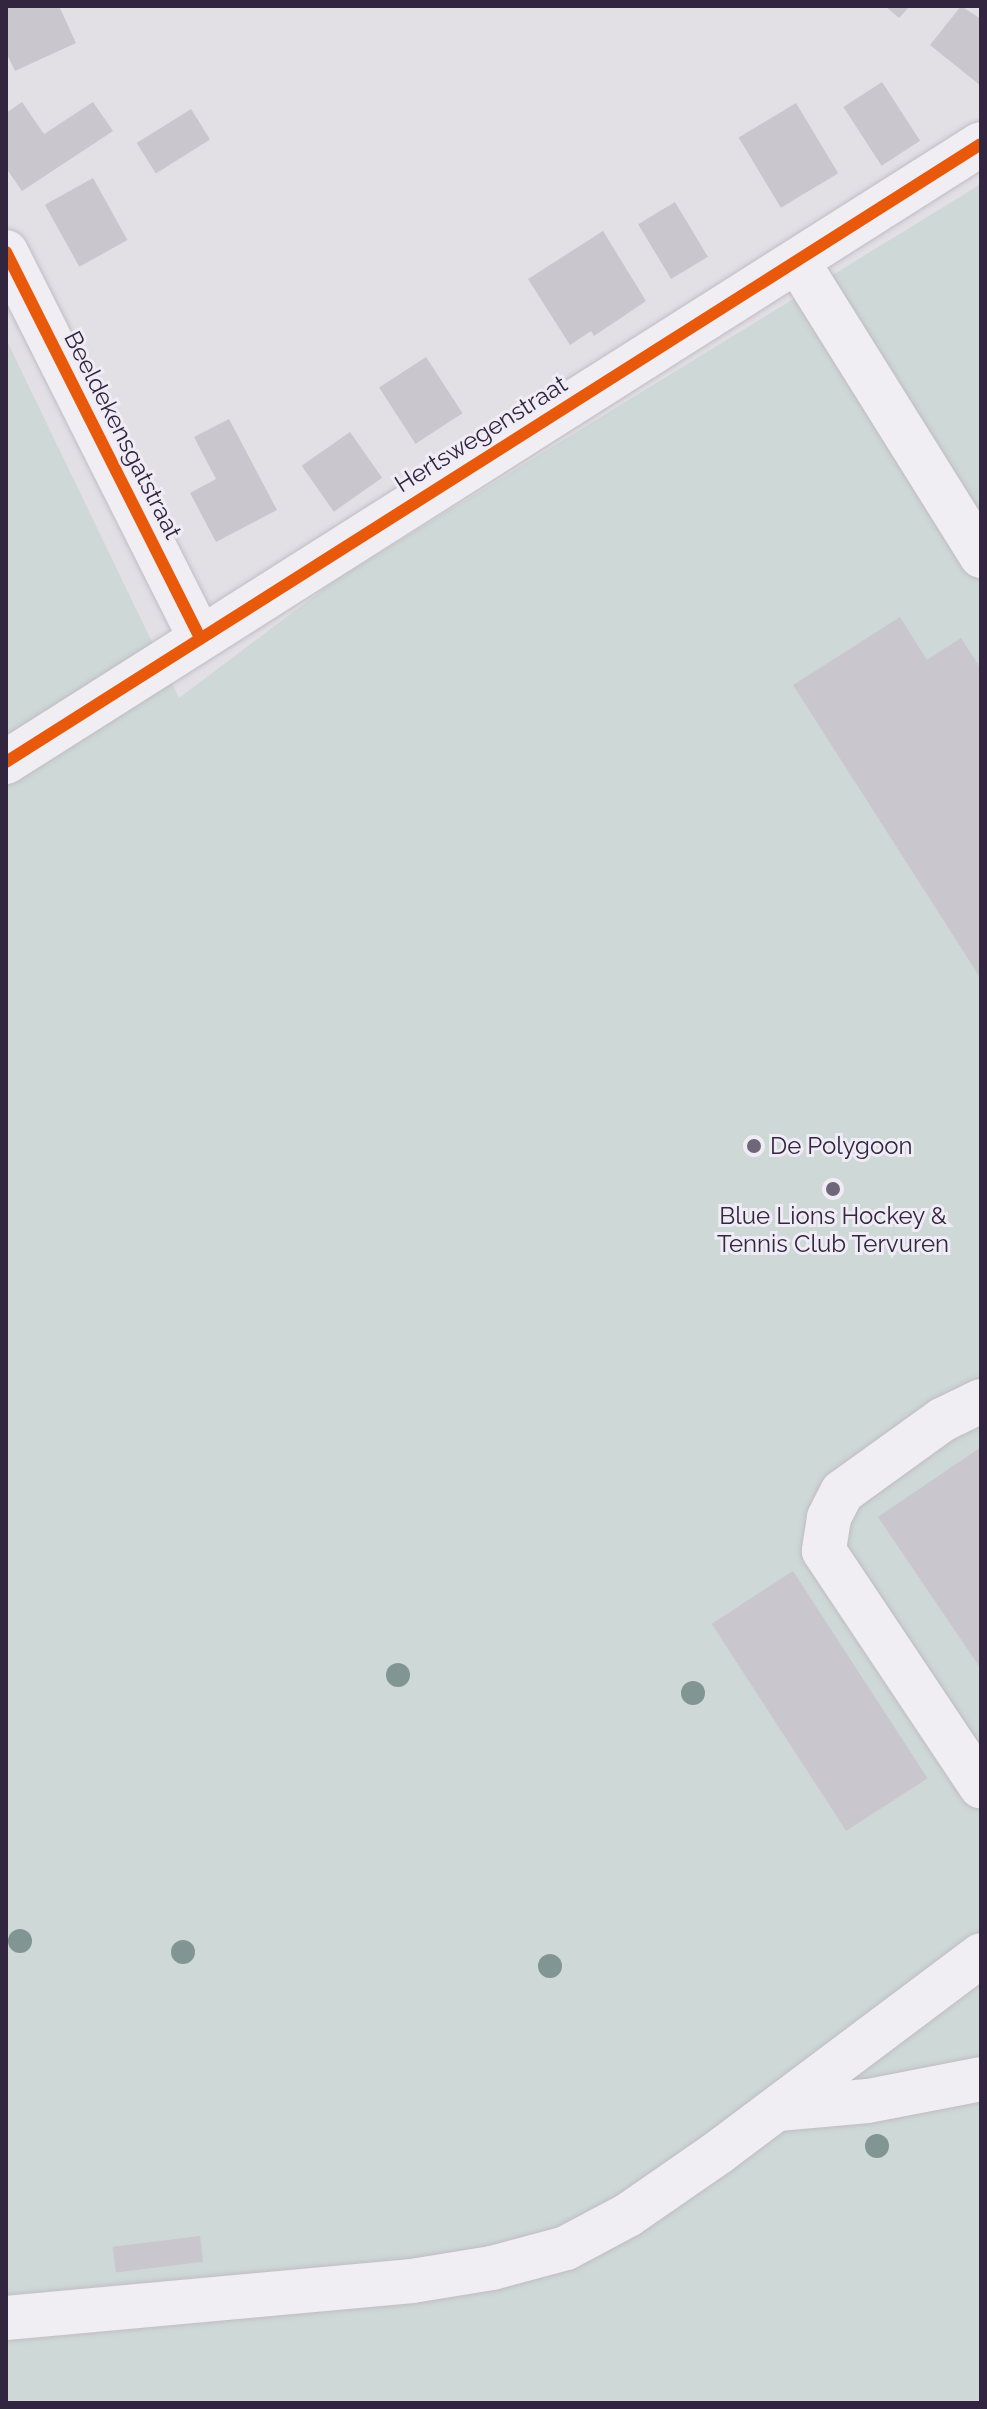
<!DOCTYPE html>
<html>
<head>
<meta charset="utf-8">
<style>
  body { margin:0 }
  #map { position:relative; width:987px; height:2409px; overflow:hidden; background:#e2dfe5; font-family:Raleway,sans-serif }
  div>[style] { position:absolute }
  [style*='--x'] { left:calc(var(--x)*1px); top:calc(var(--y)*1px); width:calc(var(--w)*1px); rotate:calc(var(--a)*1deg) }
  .green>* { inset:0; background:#ced8d6 }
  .building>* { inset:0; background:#cac6cd; transform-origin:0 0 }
  .roads { filter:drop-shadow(0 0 2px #bfbcc3) drop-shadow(0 0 2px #bfbcc3) }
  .minor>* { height:44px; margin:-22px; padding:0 22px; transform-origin:22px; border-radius:22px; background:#f0eef2 }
  .cycleway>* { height:12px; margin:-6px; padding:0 6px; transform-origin:6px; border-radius:6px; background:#e8590c }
  .trees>* { width:24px; height:24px; margin:-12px; border-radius:50%; background:#819692 }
  .dots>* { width:22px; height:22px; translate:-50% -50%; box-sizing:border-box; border:4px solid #f0ecf5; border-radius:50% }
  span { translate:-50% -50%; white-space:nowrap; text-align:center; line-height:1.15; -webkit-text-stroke:6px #f0ecf5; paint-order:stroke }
  .street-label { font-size:24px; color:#32253f }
  .poi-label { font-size:24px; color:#32253f }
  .left { translate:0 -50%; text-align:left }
  .frame { position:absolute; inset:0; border:8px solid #32253f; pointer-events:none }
</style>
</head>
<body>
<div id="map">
  <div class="green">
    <div style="clip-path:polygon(981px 184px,981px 2403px,6px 2403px,6px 339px,179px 698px,337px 579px)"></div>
  </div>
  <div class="building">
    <div style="clip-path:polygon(6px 6px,59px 6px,76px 43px,15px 71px,6px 52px)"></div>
    <div style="clip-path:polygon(885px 6px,910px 6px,899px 18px)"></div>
    <div style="clip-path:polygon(961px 6px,981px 19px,981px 86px,930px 45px)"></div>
    <div style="left:882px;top:82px;width:70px;height:46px;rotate:57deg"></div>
    <div style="clip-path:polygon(22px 102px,44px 134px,93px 102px,113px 131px,22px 191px,6px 168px,6px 113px)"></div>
    <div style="left:796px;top:103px;width:82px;height:67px;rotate:59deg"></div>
    <div style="left:191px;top:109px;width:36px;height:64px;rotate:58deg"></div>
    <div style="left:93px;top:178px;width:71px;height:55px;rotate:61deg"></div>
    <div style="left:675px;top:202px;width:64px;height:43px;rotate:59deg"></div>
    <div style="clip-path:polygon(603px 231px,646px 301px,594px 336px,591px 331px,570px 345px,528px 279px)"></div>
    <div style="left:426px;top:357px;width:67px;height:56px;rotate:57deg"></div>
    <div style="clip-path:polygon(229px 419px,277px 510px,216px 542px,190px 493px,216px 479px,194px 437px)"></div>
    <div style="left:350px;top:432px;width:56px;height:59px;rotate:55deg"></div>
    <div style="clip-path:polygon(900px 617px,927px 660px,961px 638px,981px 669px,981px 979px,793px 685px)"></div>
    <div style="clip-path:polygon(981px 1447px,981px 1669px,878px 1517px)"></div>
    <div style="left:793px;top:1571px;width:247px;height:97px;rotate:57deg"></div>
    <div style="left:200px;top:2236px;width:26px;height:88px;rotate:83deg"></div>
  </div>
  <div class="roads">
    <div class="minor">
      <div style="--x:6;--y:252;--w:431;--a:63.3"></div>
      <div style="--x:797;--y:261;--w:348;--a:58"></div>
      <div style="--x:6;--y:762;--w:1154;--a:-32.37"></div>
      <div style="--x:981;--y:1401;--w:43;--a:154"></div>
      <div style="--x:942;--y:1420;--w:123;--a:144.2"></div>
      <div style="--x:842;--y:1492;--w:29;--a:117"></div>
      <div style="--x:829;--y:1518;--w:33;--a:99"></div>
      <div style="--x:824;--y:1551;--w:283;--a:56.3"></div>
      <div style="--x:778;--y:2109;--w:90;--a:-5.1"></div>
      <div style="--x:868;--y:2101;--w:115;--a:-11"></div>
      <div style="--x:6;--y:2318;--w:408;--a:-5.2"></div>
      <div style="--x:412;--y:2281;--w:81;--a:-9.2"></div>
      <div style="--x:492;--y:2268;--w:77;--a:-15.1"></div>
      <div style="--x:566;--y:2248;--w:70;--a:-28"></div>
      <div style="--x:628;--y:2215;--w:111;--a:-34.7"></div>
      <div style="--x:719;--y:2152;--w:328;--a:-36.9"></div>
    </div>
  </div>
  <div class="cycleway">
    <div style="--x:6;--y:252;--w:431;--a:63.3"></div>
    <div style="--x:6;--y:762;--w:1154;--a:-32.37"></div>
  </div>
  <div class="trees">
    <div style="left:398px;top:1675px"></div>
    <div style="left:693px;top:1693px"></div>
    <div style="left:20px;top:1941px"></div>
    <div style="left:183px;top:1952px"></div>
    <div style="left:550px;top:1966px"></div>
    <div style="left:877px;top:2146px"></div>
  </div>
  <div class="dots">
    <div style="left:754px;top:1146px;background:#706679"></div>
    <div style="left:833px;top:1189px;background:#706679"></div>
  </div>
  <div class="street-label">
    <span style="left:481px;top:434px;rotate:-32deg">Hertswegenstraat</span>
    <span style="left:123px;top:435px;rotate:63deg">Beeldekensgatstraat</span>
  </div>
  <div class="poi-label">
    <span class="left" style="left:770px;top:1146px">De Polygoon</span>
    <span style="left:833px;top:1230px">Blue Lions Hockey &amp;<br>Tennis Club Tervuren</span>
  </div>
  <div class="frame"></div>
</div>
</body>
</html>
